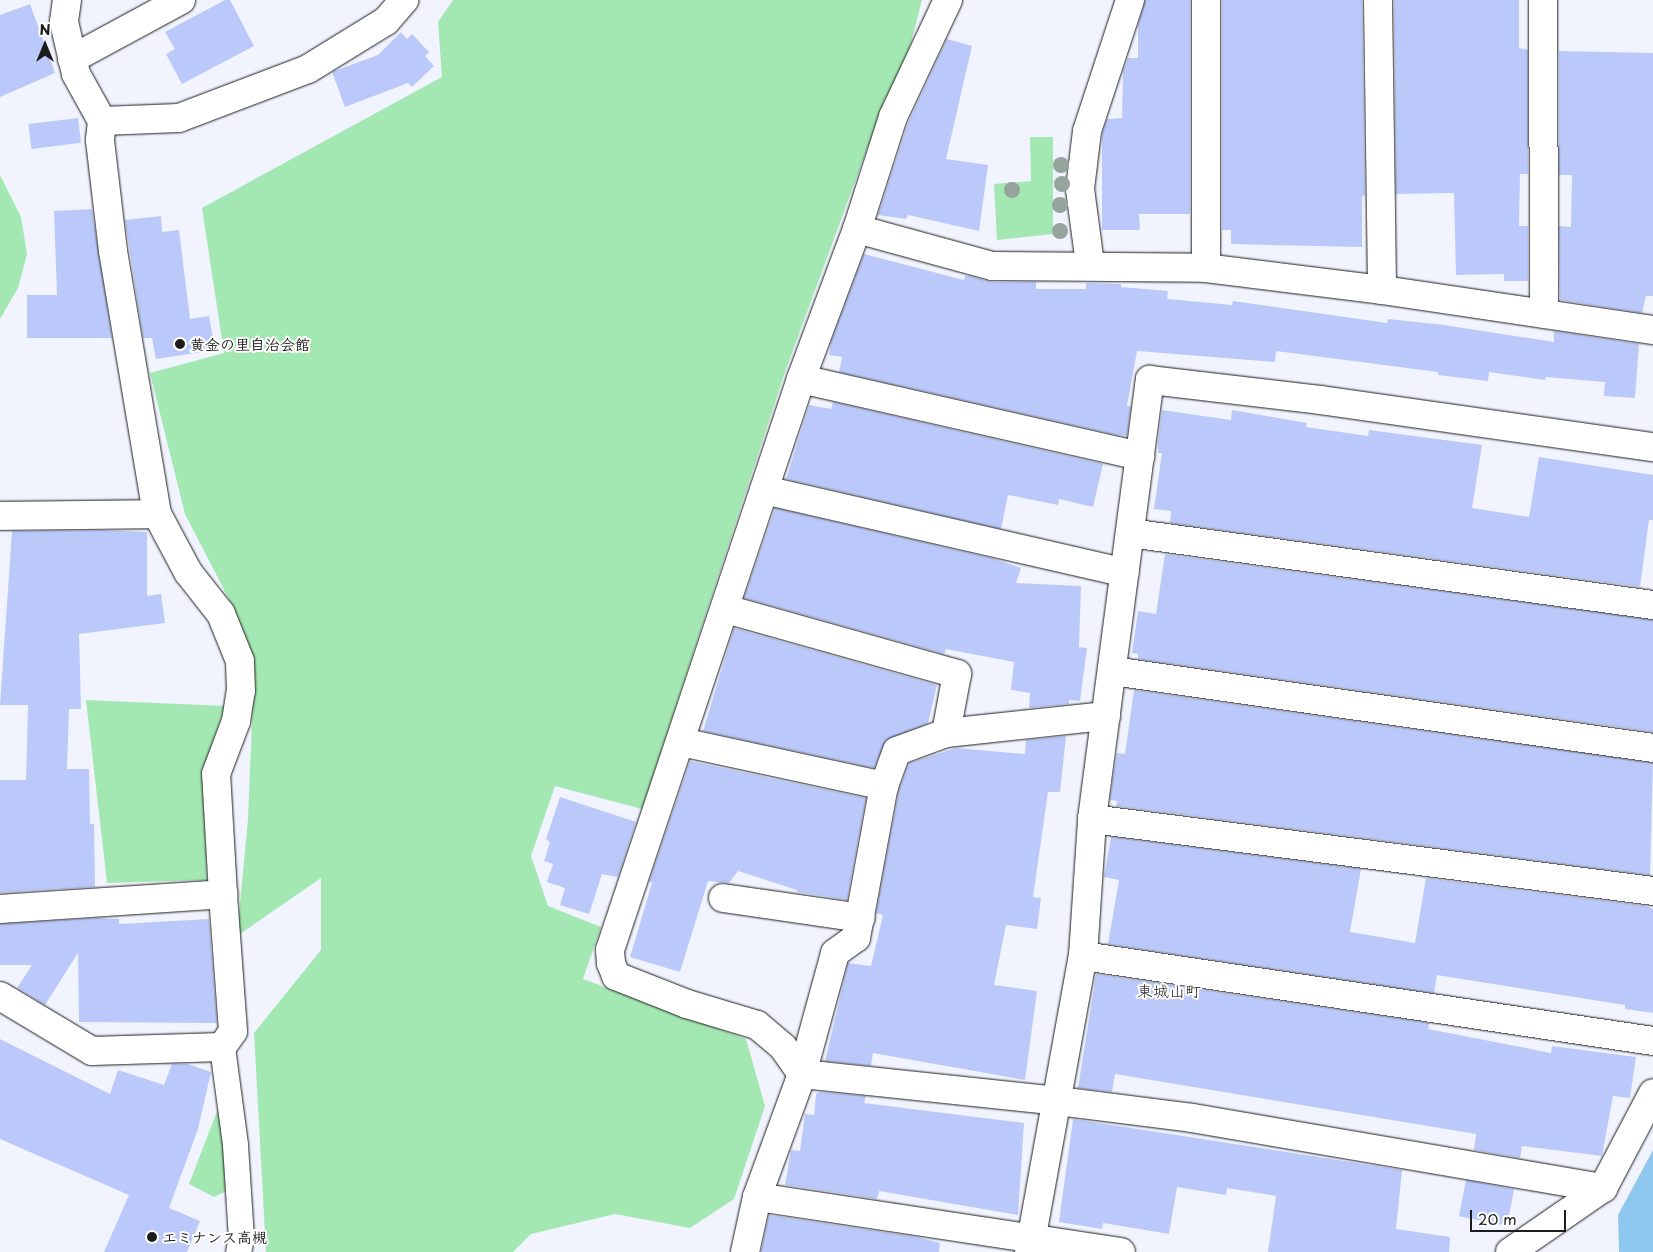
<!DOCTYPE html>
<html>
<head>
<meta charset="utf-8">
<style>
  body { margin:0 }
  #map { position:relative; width:1653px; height:1252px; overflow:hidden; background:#f1f4fe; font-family:"Playpen Sans","Klee One",sans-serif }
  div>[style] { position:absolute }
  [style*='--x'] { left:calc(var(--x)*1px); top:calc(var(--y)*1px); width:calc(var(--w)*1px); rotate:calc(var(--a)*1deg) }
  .green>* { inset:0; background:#a3e7b2 }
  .water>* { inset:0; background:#8ec8ee }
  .building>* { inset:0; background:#bbc9fa; transform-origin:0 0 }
  .roads { filter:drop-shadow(0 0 1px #1c1c1c) drop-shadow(0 0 1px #1c1c1c) }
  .pedestrian>* { height:25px; margin:-12.5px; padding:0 12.5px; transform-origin:12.5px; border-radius:12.5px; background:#fff }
  .minor>* { height:28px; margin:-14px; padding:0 14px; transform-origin:14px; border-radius:14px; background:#fff }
  .trees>* { width:16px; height:16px; margin:-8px; border-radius:50%; background:#96a49e }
  .dots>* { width:14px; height:14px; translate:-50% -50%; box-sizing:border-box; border:2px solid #fff; border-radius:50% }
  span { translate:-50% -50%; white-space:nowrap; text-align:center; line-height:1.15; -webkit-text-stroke:4px #fff; paint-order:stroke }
  .poi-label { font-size:15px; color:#1c1c1c; font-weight:700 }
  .left { translate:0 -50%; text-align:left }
  .neighbourhood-label { font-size:16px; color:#1c1c1c }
  .north { position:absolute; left:20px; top:20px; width:50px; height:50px; -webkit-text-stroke:4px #fff; paint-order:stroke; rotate:0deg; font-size:14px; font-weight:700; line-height:20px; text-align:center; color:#1c1c1c }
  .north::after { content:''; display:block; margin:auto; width:18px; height:22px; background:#1c1c1c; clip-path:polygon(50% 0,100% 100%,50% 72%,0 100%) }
  .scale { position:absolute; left:1470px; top:1210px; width:96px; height:22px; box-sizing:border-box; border:2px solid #1c1c1c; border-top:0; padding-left:6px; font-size:15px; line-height:18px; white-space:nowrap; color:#1c1c1c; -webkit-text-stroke:4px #fff; paint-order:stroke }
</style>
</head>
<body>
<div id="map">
  <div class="green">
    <div style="clip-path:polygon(453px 0,922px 0,908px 55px,885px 100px,785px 372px,642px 809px,555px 786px,531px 856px,548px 906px,601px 927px,583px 979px,746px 1039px,765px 1106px,734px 1199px,690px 1228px,615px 1214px,531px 1234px,513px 1252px,266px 1252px,254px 1033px,321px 950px,321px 878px,237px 936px,248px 819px,253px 697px,249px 650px,235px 611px,185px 514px,150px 373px,224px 353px,202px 208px,442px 77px,438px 22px)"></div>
    <div style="clip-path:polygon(1030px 137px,1053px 137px,1053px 234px,997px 240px,994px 184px,1031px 181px)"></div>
    <div style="clip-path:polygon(0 175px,21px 217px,27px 254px,18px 288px,0 319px)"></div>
    <div style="clip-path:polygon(86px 700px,225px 706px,203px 773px,207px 880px,107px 883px)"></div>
    <div style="clip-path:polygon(223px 1096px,229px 1190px,214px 1197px,189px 1184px)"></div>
  </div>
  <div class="water">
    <div style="clip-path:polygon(1653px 1150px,1653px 1252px,1619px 1252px,1618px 1215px)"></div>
  </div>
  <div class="building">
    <div style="clip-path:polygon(225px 0,230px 0,254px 46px,182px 84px,166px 54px,175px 49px,165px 32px)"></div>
    <div style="clip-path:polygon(1145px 0,1190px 0,1190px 214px,1139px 214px,1140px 230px,1102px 230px,1102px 134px,1107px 119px,1122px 118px,1123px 71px,1128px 58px,1138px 58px,1138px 24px)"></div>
    <div style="clip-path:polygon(1222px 0,1362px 0,1365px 194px,1362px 197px,1362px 247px,1231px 244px,1231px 230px,1222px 230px)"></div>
    <div style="clip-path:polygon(1394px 0,1519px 0,1519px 48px,1528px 50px,1528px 174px,1520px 174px,1519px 226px,1528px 226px,1528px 281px,1504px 281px,1504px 274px,1456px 275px,1454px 193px,1396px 194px)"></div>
    <div style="clip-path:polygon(30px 4px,55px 73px,0 97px,0 15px)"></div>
    <div style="clip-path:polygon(401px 32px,407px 39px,412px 34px,429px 52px,425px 56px,434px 66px,412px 87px,408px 83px,345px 107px,332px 72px,378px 55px)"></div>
    <div style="clip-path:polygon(947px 39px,972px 46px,946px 159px,988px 165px,979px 231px,908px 215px,906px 219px,878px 215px,908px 123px)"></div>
    <div style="clip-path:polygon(1559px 51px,1653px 53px,1653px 296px,1646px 296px,1642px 313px,1560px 300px,1559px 226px,1571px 227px,1572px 175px,1559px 175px)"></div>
    <div style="left:78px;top:118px;width:25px;height:50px;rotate:83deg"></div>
    <div style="clip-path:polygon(92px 209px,112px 338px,27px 338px,27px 295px,57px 295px,54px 211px)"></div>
    <div style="clip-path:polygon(161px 216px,162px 232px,179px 230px,190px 319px,209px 316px,215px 350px,156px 359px,152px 338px,143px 338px,125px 220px)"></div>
    <div style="clip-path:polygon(864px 254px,964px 280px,965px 276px,969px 276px,992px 282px,1036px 282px,1036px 289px,1086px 289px,1086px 283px,1121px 284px,1121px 287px,1168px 291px,1167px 299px,1232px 305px,1233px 301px,1387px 323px,1388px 319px,1444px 325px,1554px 342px,1554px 331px,1639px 344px,1635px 398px,1604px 396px,1605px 382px,1546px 377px,1545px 380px,1489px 372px,1488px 381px,1438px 375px,1438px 372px,1276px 351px,1275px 362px,1137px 351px,1127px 406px,1131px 406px,1127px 436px,1117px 435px,839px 372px,842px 357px,829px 355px,831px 342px)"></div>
    <div style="clip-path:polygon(833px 402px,1103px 464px,1093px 507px,1059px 499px,1058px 505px,1008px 495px,1001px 529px,786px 479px,809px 405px,831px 409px)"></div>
    <div style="clip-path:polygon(1162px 410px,1231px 420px,1232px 410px,1307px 423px,1306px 427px,1368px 436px,1369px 430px,1482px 445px,1472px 508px,1529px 517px,1539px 457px,1653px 475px,1653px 520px,1649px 520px,1640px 587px,1170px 523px,1171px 511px,1154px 509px,1162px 453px,1158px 453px,1158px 442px)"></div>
    <div style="clip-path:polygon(775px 508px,995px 559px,1021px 568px,1016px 583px,1081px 586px,1079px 647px,1087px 648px,1080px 701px,1069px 700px,1069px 704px,1029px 708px,1030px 693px,1011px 690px,1014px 662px,946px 649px,944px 654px,744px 598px)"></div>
    <div style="clip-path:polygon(101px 530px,147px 532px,147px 596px,161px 594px,165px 623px,79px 634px,81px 709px,69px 709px,67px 769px,89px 769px,90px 824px,94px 824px,95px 887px,0 893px,0 780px,26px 780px,28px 705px,0 705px,12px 531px)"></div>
    <div style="clip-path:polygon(1165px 554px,1653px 620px,1653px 732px,1138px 659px,1138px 654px,1132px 653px,1138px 611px,1156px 614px)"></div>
    <div style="clip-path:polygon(734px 628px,937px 685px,928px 723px,886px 740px,874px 768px,703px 731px)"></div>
    <div style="clip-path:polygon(1134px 690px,1653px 763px,1650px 875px,1116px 806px,1117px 801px,1110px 800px,1113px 777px,1117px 753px,1125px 754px)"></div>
    <div style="clip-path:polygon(1066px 736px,1060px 792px,1048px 792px,1033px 897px,1041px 898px,1037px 929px,1006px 925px,994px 985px,1037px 991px,1025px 1080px,873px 1053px,871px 1066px,825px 1061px,848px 963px,871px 966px,883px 915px,876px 913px,899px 790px,909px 763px,956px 748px,1025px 754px,1026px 740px)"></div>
    <div style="clip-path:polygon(690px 761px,866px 798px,847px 900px,797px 892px,797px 890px,738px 871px,729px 883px,708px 881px,680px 972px,630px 957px,652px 883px,649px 882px)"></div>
    <div style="clip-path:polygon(560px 797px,636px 822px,618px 877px,602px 874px,589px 914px,560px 905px,565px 888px,547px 882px,553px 864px,544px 861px,550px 842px,546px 839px)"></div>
    <div style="clip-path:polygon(1111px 837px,1361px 869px,1350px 932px,1415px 943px,1426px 878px,1647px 906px,1653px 909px,1653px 1013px,1625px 1009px,1625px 1005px,1437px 975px,1434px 993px,1108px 944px,1119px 880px,1104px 877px)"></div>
    <div style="clip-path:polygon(96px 918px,119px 919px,119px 924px,209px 919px,217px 1023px,79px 1022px,78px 953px,45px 1005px,17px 988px,32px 965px,0 965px,0 924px)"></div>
    <div style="clip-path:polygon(1096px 974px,1429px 1023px,1428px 1029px,1551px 1053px,1552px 1046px,1636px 1057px,1630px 1098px,1613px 1096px,1602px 1156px,1522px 1146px,1520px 1158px,1474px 1150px,1476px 1134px,1115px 1074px,1112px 1092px,1078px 1088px)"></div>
    <div style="clip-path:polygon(0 1039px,110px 1094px,118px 1070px,164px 1085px,172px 1064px,188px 1064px,211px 1072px,198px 1129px,169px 1208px,200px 1221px,187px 1252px,104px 1252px,129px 1195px,0 1139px)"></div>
    <div style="clip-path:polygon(820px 1092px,866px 1096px,864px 1103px,1024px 1123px,1018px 1215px,879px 1191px,877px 1199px,785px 1185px,791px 1150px,800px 1151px,805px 1114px,814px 1115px,816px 1094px)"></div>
    <div style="clip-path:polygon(1073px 1119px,1402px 1170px,1396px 1229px,1450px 1237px,1449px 1252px,1268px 1252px,1276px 1196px,1227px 1188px,1226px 1195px,1177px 1187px,1169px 1234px,1103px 1223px,1102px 1229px,1059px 1222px)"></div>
    <div style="left:1466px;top:1180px;width:49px;height:37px;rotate:11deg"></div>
    <div style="clip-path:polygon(769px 1215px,917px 1237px,940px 1243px,939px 1252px,761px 1252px)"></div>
  </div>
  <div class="roads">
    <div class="pedestrian">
      <div style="--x:222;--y:1047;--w:99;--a:82.4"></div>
      <div style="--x:235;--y:1145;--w:92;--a:86.3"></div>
      <div style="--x:241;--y:1237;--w:15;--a:101"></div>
    </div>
    <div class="minor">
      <div style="--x:67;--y:0;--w:22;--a:98"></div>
      <div style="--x:64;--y:22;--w:53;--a:77"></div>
      <div style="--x:76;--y:74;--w:54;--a:61"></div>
      <div style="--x:102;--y:121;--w:77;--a:-2.2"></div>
      <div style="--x:179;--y:118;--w:138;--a:-20.8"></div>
      <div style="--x:308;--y:69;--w:92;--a:-31.6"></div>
      <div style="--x:386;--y:21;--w:28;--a:-49"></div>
      <div style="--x:948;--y:0;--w:129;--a:115.2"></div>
      <div style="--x:893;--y:117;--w:118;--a:107.8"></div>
      <div style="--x:857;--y:229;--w:160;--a:110.5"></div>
      <div style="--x:801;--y:379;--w:602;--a:108.5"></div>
      <div style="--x:610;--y:950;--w:13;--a:86"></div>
      <div style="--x:611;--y:963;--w:14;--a:69"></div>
      <div style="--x:616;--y:976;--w:76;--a:21.5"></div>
      <div style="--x:687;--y:1004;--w:73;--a:16.7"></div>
      <div style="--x:757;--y:1025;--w:34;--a:40"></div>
      <div style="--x:783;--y:1047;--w:33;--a:55"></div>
      <div style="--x:802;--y:1074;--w:257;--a:6"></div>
      <div style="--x:1058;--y:1101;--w:135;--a:7.2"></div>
      <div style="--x:1192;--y:1118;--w:417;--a:9.7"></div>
      <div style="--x:1206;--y:0;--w:268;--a:90"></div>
      <div style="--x:1378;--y:0;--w:290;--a:89.2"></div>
      <div style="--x:1543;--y:0;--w:314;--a:89.8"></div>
      <div style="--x:72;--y:59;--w:124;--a:-28.4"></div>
      <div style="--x:857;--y:229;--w:140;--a:15.3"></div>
      <div style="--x:992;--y:266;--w:214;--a:0.5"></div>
      <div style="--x:1206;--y:268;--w:177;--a:7.1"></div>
      <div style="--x:1382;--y:290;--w:274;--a:8.4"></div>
      <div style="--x:1090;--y:264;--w:76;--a:-97.6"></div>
      <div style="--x:1080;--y:189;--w:58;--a:-83.1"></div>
      <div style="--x:1087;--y:131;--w:138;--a:-71.8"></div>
      <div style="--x:801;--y:379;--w:348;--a:12.8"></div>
      <div style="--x:764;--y:490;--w:370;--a:12.9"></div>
      <div style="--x:0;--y:516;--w:157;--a:-0.7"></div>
      <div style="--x:1130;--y:533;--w:528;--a:7.84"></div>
      <div style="--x:726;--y:609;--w:240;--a:15.7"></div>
      <div style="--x:957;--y:674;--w:60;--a:100.6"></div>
      <div style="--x:1112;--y:671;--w:546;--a:8.1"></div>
      <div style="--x:681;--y:742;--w:208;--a:12.2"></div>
      <div style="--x:1092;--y:819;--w:566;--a:7.31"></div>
      <div style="--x:723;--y:898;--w:139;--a:8.2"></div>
      <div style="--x:0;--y:909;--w:224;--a:-3.8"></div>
      <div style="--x:223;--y:894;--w:120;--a:-93.3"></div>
      <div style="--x:216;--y:774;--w:57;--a:-69.3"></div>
      <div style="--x:236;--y:721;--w:30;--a:-81"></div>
      <div style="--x:241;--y:691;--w:30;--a:-92"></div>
      <div style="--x:240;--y:661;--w:51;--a:-112"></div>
      <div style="--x:221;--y:614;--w:53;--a:-128.2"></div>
      <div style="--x:188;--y:572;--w:66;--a:-118.1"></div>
      <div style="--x:157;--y:514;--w:267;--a:-99.5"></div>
      <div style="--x:113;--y:251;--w:112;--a:-96.7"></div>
      <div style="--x:100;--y:140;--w:19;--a:-84"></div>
      <div style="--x:1083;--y:956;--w:576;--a:8.48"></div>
      <div style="--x:0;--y:996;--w:107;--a:30.9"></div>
      <div style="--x:92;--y:1051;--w:130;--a:-1.8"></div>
      <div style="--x:222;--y:1047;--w:19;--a:-55"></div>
      <div style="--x:233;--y:1031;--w:137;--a:-94.2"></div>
      <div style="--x:757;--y:1197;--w:368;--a:8.6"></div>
      <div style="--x:745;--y:1252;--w:56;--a:-77.7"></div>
      <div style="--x:757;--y:1197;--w:131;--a:-69.9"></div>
      <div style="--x:802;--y:1074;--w:125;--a:-74.7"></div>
      <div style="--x:835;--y:953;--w:26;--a:-36"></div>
      <div style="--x:856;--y:938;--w:155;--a:-79.6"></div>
      <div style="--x:884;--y:786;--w:37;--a:-70"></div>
      <div style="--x:897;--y:751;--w:52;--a:-20.2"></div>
      <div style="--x:946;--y:733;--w:161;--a:-6.1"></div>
      <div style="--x:1029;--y:1252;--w:301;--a:-79.7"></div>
      <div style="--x:1083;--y:956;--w:137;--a:-86.2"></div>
      <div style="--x:1092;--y:819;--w:443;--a:-82.5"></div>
      <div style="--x:1150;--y:380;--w:172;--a:6.7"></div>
      <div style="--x:1321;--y:400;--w:335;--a:8.1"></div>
      <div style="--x:1510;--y:1252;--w:113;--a:-34.5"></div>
      <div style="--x:1603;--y:1188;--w:107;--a:-62.2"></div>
    </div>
  </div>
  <div class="trees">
    <div style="left:1061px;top:165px"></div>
    <div style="left:1062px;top:184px"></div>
    <div style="left:1012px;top:190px"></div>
    <div style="left:1060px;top:205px"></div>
    <div style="left:1060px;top:231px"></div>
  </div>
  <div class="dots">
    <div style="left:180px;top:344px;background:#1c1c1c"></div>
    <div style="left:152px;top:1237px;background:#1c1c1c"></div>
  </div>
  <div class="poi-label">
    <span class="left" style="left:190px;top:344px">黄金の里自治会館</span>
    <span class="left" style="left:162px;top:1237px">エミナンス高槻</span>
  </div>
  <div class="neighbourhood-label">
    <span style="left:1169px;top:990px">東城山町</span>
  </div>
  <div class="north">N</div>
  <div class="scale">20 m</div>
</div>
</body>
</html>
